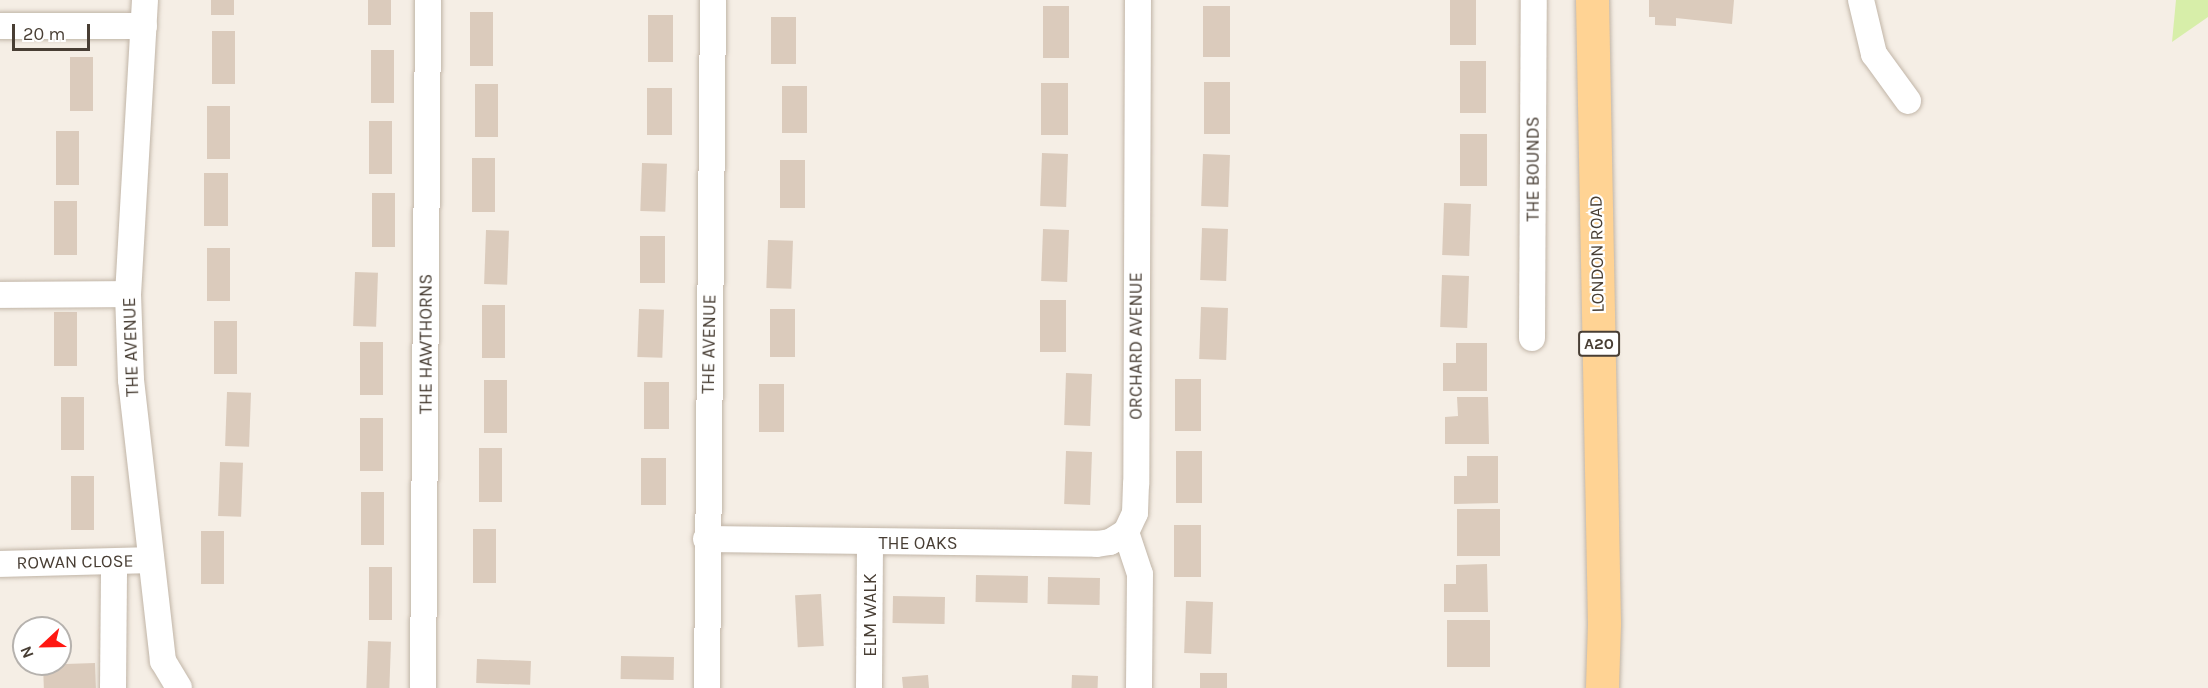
<!DOCTYPE html>
<html>
<head>
<meta charset="utf-8">
<style>
  body { margin:0 }
  #map { position:relative; width:2208px; height:688px; overflow:hidden; background:#f5eee5; font-family:Karla,sans-serif }
  div>[style] { position:absolute }
  [style*='--x'] { left:calc(var(--x)*1px); top:calc(var(--y)*1px); width:calc(var(--w)*1px); rotate:calc(var(--a)*1deg) }
  .green>* { inset:0; background:#d7eea9 }
  .building>* { inset:0; background:#dbcbbc; transform-origin:0 0 }
  .roads { filter:drop-shadow(0 0 2px #c1b5a7) drop-shadow(0 0 2px #c1b5a7) }
  .street>* { height:26px; margin:-13px; padding:0 13px; transform-origin:13px; border-radius:13px; background:#fff }
  .primary>* { height:33px; margin:-16.5px; padding:0 16.5px; transform-origin:16.5px; border-radius:16.5px; background:#ffd394 }
  span { translate:-50% -50%; white-space:nowrap; text-align:center; line-height:1.15; -webkit-text-stroke:4.5px #fff; paint-order:stroke }
  .shield-label span { padding:2px 4px; background:#fff; border:2px solid; border-radius:4px; -webkit-text-stroke-width:0 }
  .shield-label { font-size:16px; color:#483e34; font-weight:700 }
  .street-label { font-size:18px; color:#483e34 }
  .north { position:absolute; left:12px; top:616px; width:60px; height:60px; box-sizing:border-box; background:#fff; border:2px solid #b6b2ae; border-radius:50%; rotate:248deg; font-size:16px; font-weight:700; line-height:24px; text-align:center; color:#483e34 }
  .north::after { content:''; display:block; margin:auto; width:21px; height:27px; background:#ff1812; clip-path:polygon(50% 0,100% 100%,50% 72%,0 100%) }
  .scale { position:absolute; left:12px; top:24px; width:78px; height:27px; box-sizing:border-box; border:3px solid #483e34; border-top:0; padding-left:8px; font-size:18px; line-height:21px; white-space:nowrap; color:#483e34; -webkit-text-stroke:4px #fff; paint-order:stroke }
</style>
</head>
<body>
<div id="map">
  <div class="green">
    <div style="clip-path:polygon(2176px 0,2208px 0,2208px 17px,2172px 42px)"></div>
  </div>
  <div class="building">
    <div style="left:211px;top:0;width:23px;height:15px"></div>
    <div style="left:368px;top:0;width:23px;height:25px"></div>
    <div style="left:1450px;top:0;width:26px;height:45px"></div>
    <div style="clip-path:polygon(1649px 0,1734px 0,1732px 24px,1676px 18px,1676px 26px,1655px 25px,1655px 17px,1649px 17px)"></div>
    <div style="left:1043px;top:6px;width:26px;height:52px"></div>
    <div style="left:1203px;top:6px;width:27px;height:51px"></div>
    <div style="left:470px;top:12px;width:23px;height:54px"></div>
    <div style="left:648px;top:15px;width:25px;height:47px"></div>
    <div style="left:771px;top:17px;width:25px;height:47px"></div>
    <div style="left:212px;top:31px;width:23px;height:53px"></div>
    <div style="left:371px;top:50px;width:23px;height:53px"></div>
    <div style="left:70px;top:57px;width:23px;height:54px"></div>
    <div style="left:1460px;top:61px;width:26px;height:52px"></div>
    <div style="left:1204px;top:82px;width:26px;height:52px"></div>
    <div style="left:1041px;top:83px;width:27px;height:52px"></div>
    <div style="left:475px;top:84px;width:23px;height:53px"></div>
    <div style="left:782px;top:86px;width:25px;height:47px"></div>
    <div style="left:647px;top:88px;width:25px;height:47px"></div>
    <div style="left:207px;top:106px;width:23px;height:53px"></div>
    <div style="left:369px;top:121px;width:23px;height:53px"></div>
    <div style="left:56px;top:131px;width:23px;height:54px"></div>
    <div style="left:1460px;top:134px;width:27px;height:52px"></div>
    <div style="left:1042px;top:153px;width:26px;height:53px;rotate:2deg"></div>
    <div style="left:1203px;top:154px;width:27px;height:52px;rotate:2deg"></div>
    <div style="left:472px;top:158px;width:23px;height:54px"></div>
    <div style="left:780px;top:160px;width:25px;height:48px"></div>
    <div style="left:642px;top:163px;width:25px;height:48px;rotate:2deg"></div>
    <div style="left:204px;top:173px;width:24px;height:53px"></div>
    <div style="left:372px;top:193px;width:23px;height:54px"></div>
    <div style="left:54px;top:201px;width:23px;height:54px"></div>
    <div style="left:1444px;top:203px;width:27px;height:52px;rotate:2deg"></div>
    <div style="left:1202px;top:228px;width:26px;height:52px;rotate:2deg"></div>
    <div style="left:1043px;top:229px;width:26px;height:52px;rotate:2deg"></div>
    <div style="left:486px;top:230px;width:23px;height:54px;rotate:2deg"></div>
    <div style="left:640px;top:236px;width:25px;height:47px"></div>
    <div style="left:768px;top:240px;width:25px;height:48px;rotate:2deg"></div>
    <div style="left:207px;top:248px;width:23px;height:53px"></div>
    <div style="left:355px;top:272px;width:23px;height:54px;rotate:2deg"></div>
    <div style="left:1442px;top:275px;width:27px;height:52px;rotate:2deg"></div>
    <div style="left:1040px;top:300px;width:26px;height:52px"></div>
    <div style="left:482px;top:305px;width:23px;height:53px"></div>
    <div style="left:1201px;top:307px;width:27px;height:52px;rotate:2deg"></div>
    <div style="left:639px;top:309px;width:25px;height:48px;rotate:2deg"></div>
    <div style="left:770px;top:309px;width:25px;height:48px"></div>
    <div style="left:54px;top:312px;width:23px;height:54px"></div>
    <div style="left:214px;top:321px;width:23px;height:53px"></div>
    <div style="left:360px;top:342px;width:23px;height:53px"></div>
    <div style="clip-path:polygon(1456px 343px,1487px 343px,1487px 391px,1443px 391px,1443px 363px,1456px 363px)"></div>
    <div style="left:1066px;top:373px;width:26px;height:52px;rotate:2deg"></div>
    <div style="left:1175px;top:379px;width:26px;height:52px"></div>
    <div style="left:484px;top:380px;width:23px;height:53px"></div>
    <div style="left:644px;top:382px;width:25px;height:47px"></div>
    <div style="left:759px;top:384px;width:25px;height:48px"></div>
    <div style="left:227px;top:392px;width:24px;height:54px;rotate:2deg"></div>
    <div style="left:61px;top:397px;width:23px;height:53px"></div>
    <div style="clip-path:polygon(1457px 397px,1488px 397px,1489px 444px,1445px 444px,1445px 417px,1458px 416px)"></div>
    <div style="left:360px;top:418px;width:23px;height:53px"></div>
    <div style="left:479px;top:448px;width:23px;height:54px"></div>
    <div style="left:1066px;top:451px;width:26px;height:53px;rotate:2deg"></div>
    <div style="left:1176px;top:451px;width:26px;height:52px"></div>
    <div style="clip-path:polygon(1467px 456px,1498px 456px,1498px 503px,1454px 504px,1454px 476px,1467px 476px)"></div>
    <div style="left:641px;top:458px;width:25px;height:47px"></div>
    <div style="left:220px;top:462px;width:23px;height:54px;rotate:2deg"></div>
    <div style="left:71px;top:476px;width:23px;height:54px"></div>
    <div style="left:361px;top:492px;width:23px;height:53px"></div>
    <div style="left:1457px;top:509px;width:43px;height:47px"></div>
    <div style="left:1174px;top:525px;width:27px;height:52px"></div>
    <div style="left:473px;top:529px;width:23px;height:54px"></div>
    <div style="left:201px;top:531px;width:23px;height:53px"></div>
    <div style="clip-path:polygon(1487px 564px,1488px 612px,1444px 612px,1444px 584px,1456px 584px,1456px 565px)"></div>
    <div style="left:369px;top:567px;width:23px;height:53px"></div>
    <div style="left:976px;top:575px;width:52px;height:27px;rotate:1deg"></div>
    <div style="left:1048px;top:577px;width:52px;height:27px;rotate:1deg"></div>
    <div style="left:821px;top:594px;width:52px;height:26px;rotate:87deg"></div>
    <div style="left:893px;top:596px;width:52px;height:27px;rotate:1deg"></div>
    <div style="left:1186px;top:601px;width:27px;height:52px;rotate:2deg"></div>
    <div style="left:1447px;top:620px;width:43px;height:47px"></div>
    <div style="left:368px;top:641px;width:23px;height:47px;rotate:2deg"></div>
    <div style="left:621px;top:656px;width:53px;height:23px;rotate:1deg"></div>
    <div style="left:477px;top:659px;width:54px;height:24px;rotate:2deg"></div>
    <div style="left:95px;top:663px;width:25px;height:52px;rotate:88deg"></div>
    <div style="left:1200px;top:673px;width:27px;height:15px"></div>
    <div style="clip-path:polygon(928px 675px,929px 688px,903px 688px,902px 677px)"></div>
    <div style="left:1072px;top:675px;width:26px;height:13px;rotate:2deg"></div>
  </div>
  <div class="roads">
    <div class="street">
      <div style="--x:145;--y:0;--w:294;--a:93.3"></div>
      <div style="--x:128;--y:294;--w:86;--a:88"></div>
      <div style="--x:131;--y:380;--w:283;--a:83.5"></div>
      <div style="--x:163;--y:661;--w:31;--a:59"></div>
      <div style="--x:1138;--y:0;--w:484;--a:90.2"></div>
      <div style="--x:1136;--y:484;--w:29;--a:92"></div>
      <div style="--x:1135;--y:513;--w:21;--a:115"></div>
      <div style="--x:1126;--y:532;--w:44;--a:71.6"></div>
      <div style="--x:1140;--y:574;--w:114;--a:90.5"></div>
      <div style="--x:1861;--y:0;--w:56;--a:76.5"></div>
      <div style="--x:1874;--y:54;--w:58;--a:54.1"></div>
      <div style="--x:0;--y:26;--w:144;--a:0"></div>
      <div style="--x:0;--y:295;--w:128;--a:-0.4"></div>
      <div style="--x:1532;--y:338;--w:338;--a:-89.7"></div>
      <div style="--x:706;--y:539;--w:391;--a:0.7"></div>
      <div style="--x:1097;--y:544;--w:13;--a:-9"></div>
      <div style="--x:1110;--y:542;--w:19;--a:-32"></div>
      <div style="--x:0;--y:564;--w:151;--a:-1.5"></div>
      <div style="--x:113;--y:688;--w:125;--a:-89.5"></div>
      <div style="--x:423;--y:688;--w:688;--a:-89.58"></div>
      <div style="--x:707;--y:688;--w:688;--a:-89.5"></div>
      <div style="--x:869;--y:688;--w:145;--a:-89.6"></div>
    </div>
    <div class="primary">
      <div style="--x:1592;--y:0;--w:623;--a:88.9"></div>
      <div style="--x:1604;--y:623;--w:65;--a:91.8"></div>
    </div>
  </div>
  <div class="shield-label">
    <span style="left:1599px;top:344px">A20</span>
  </div>
  <div class="street-label">
    <span style="left:1533px;top:169px;rotate:-90deg">THE BOUNDS</span>
    <span style="left:1597px;top:254px;rotate:-91deg">LONDON ROAD</span>
    <span style="left:426px;top:344px;rotate:-90deg">THE HAWTHORNS</span>
    <span style="left:709px;top:344px;rotate:-89deg">THE AVENUE</span>
    <span style="left:1136px;top:346px;rotate:-90deg">ORCHARD AVENUE</span>
    <span style="left:131px;top:347px;rotate:-92deg">THE AVENUE</span>
    <span style="left:918px;top:543px">THE OAKS</span>
    <span style="left:75px;top:562px;rotate:-1deg">ROWAN CLOSE</span>
    <span style="left:870px;top:615px;rotate:-90deg">ELM WALK</span>
  </div>
  <div class="north">N</div>
  <div class="scale">20 m</div>
</div>
</body>
</html>
